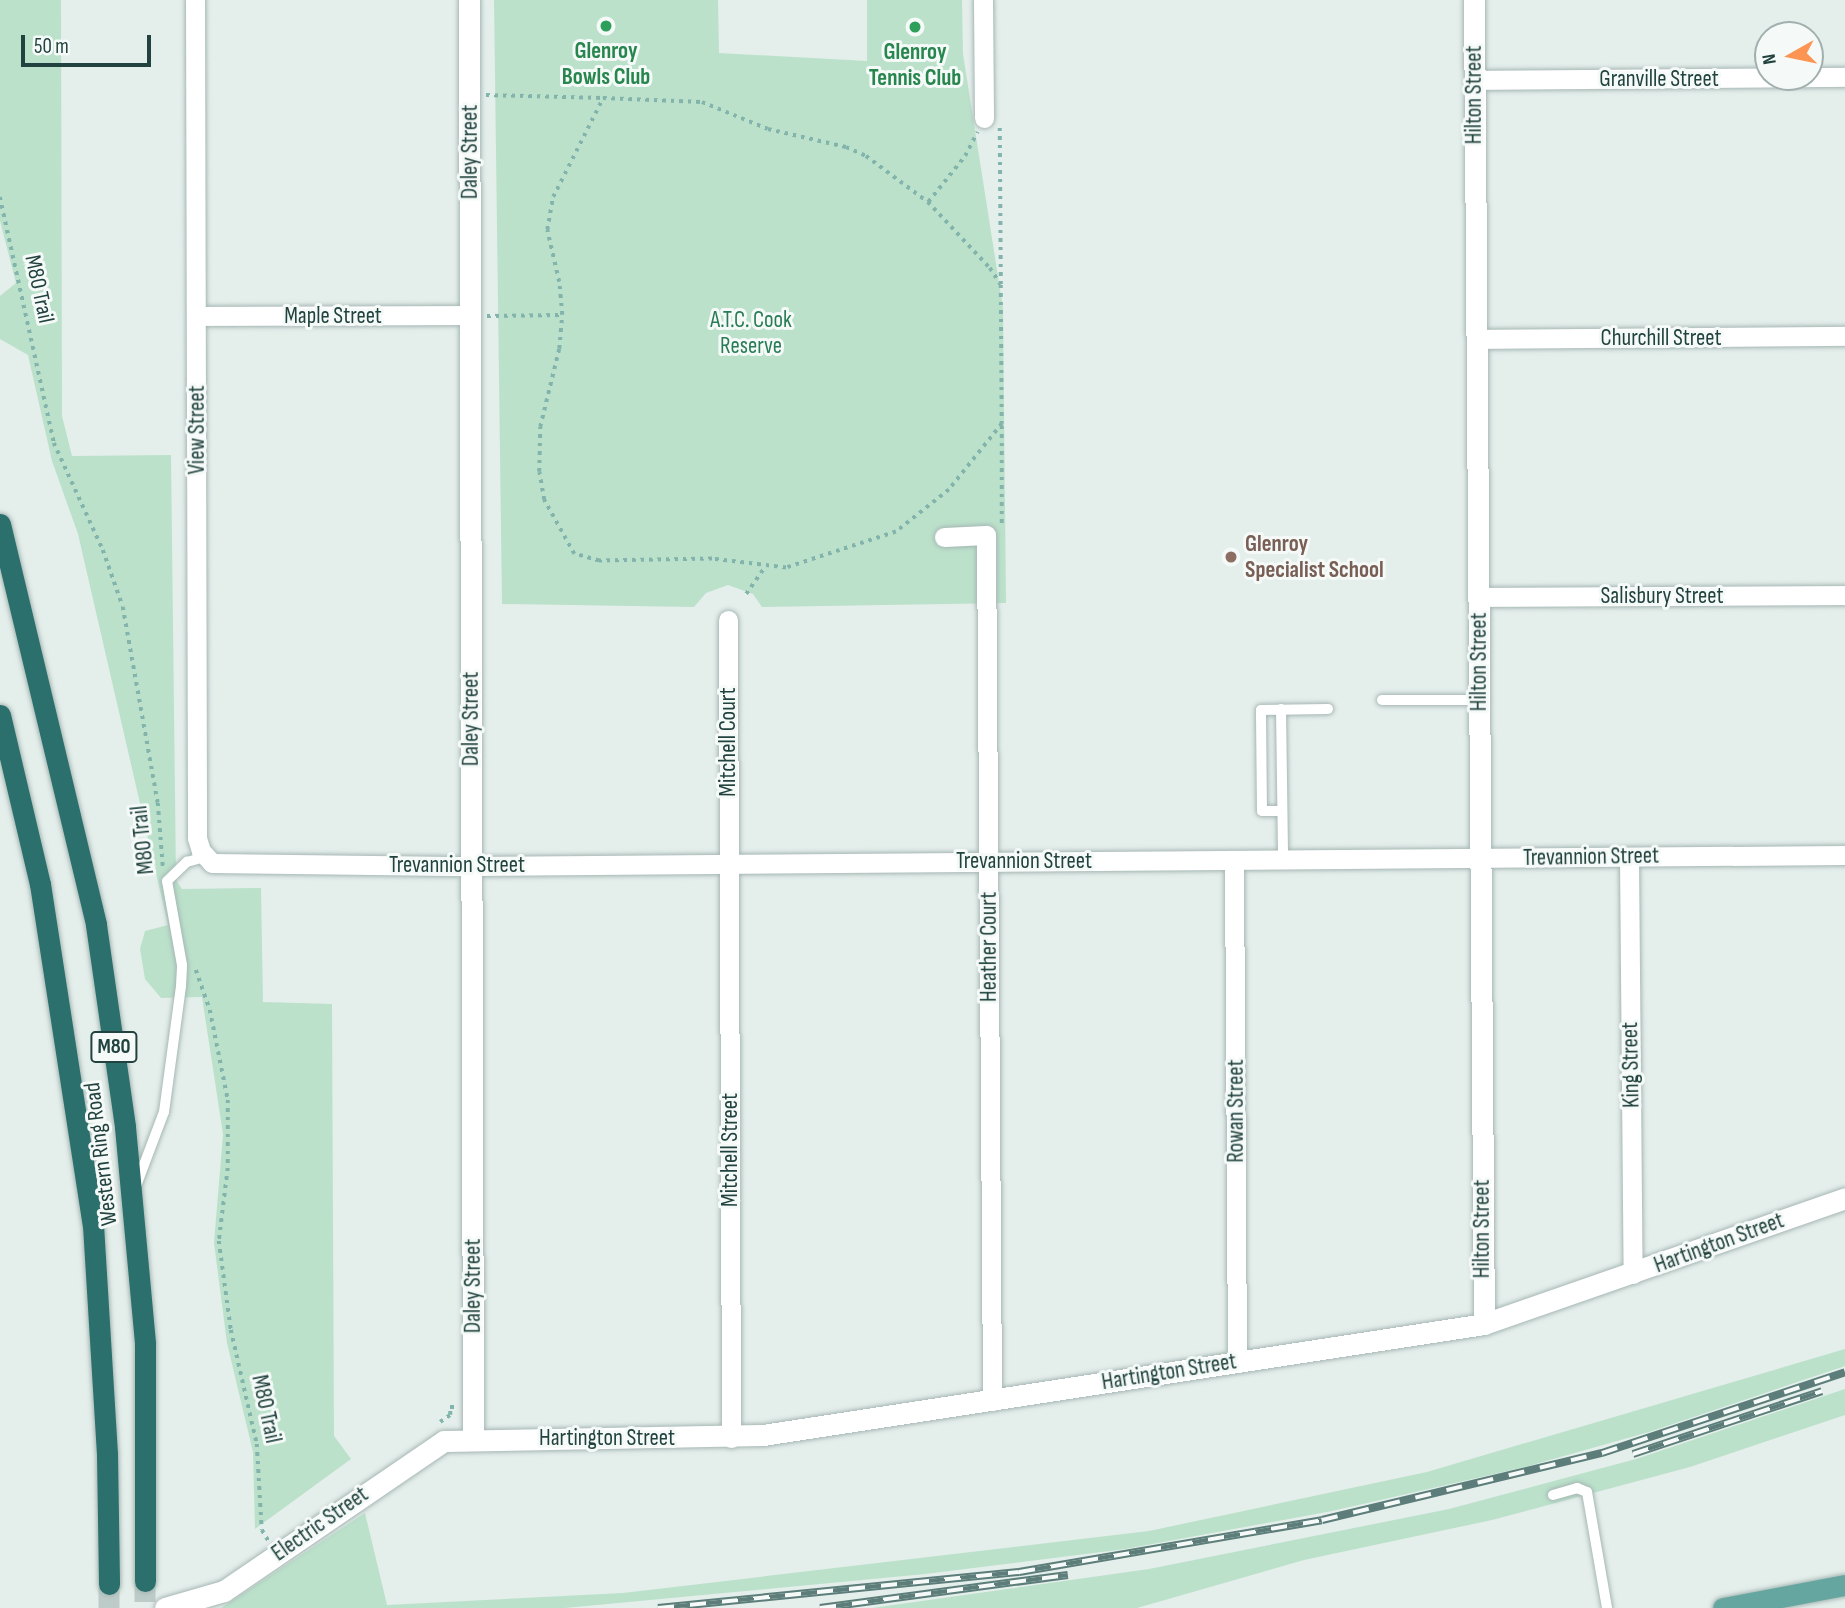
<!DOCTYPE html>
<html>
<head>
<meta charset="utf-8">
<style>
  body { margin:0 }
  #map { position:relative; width:1845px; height:1608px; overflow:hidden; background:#e4eeeb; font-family:"Sofia Sans Condensed",sans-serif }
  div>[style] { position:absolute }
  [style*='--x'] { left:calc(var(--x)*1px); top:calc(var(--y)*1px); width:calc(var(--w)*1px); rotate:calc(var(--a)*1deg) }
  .green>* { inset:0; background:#bbe1cb }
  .motorway-tunnel>* { height:21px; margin-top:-10.5px; transform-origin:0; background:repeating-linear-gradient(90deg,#bdccc8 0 21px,transparent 0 31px) }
  .path>* { height:3.5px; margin-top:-1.75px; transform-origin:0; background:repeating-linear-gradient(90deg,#82b4ac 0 3.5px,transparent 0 8.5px) }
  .roads { filter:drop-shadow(0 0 2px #a6b7b4) drop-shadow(0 0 2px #a6b7b4) }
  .service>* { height:10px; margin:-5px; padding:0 5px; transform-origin:5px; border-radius:5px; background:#fff }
  .minor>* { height:19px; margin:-9.5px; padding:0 9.5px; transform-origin:9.5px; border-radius:9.5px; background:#fff }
  .tertiary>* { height:21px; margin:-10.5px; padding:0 10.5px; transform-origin:10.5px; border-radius:10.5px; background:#fff }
  .primary>* { height:21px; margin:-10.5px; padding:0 10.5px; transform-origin:10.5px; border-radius:10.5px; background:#65a7a0 }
  .motorway>* { height:21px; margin:-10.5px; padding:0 10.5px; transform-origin:10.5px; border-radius:10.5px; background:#2b706c }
  .rail>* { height:8px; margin-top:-4px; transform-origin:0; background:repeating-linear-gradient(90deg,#f5faf8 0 16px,#5c7d79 0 32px); box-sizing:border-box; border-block:2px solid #5c7d79 }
  .dots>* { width:19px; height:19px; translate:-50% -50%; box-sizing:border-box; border:4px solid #f5faf8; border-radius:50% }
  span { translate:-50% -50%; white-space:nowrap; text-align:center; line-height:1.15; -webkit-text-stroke:6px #f5faf8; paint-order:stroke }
  .shield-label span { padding:2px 5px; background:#f5faf8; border:2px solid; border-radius:5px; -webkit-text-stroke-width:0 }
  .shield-label { font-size:21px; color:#21423e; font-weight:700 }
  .leisure-label { font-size:23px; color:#27864d; font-weight:700 }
  .street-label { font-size:23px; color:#21423e }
  .park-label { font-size:23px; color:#287c55 }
  .education-label { font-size:23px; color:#785e54; font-weight:700 }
  .left { translate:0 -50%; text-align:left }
  .north { position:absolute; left:1754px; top:21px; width:70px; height:70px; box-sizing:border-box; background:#f5faf8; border:2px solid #a0b0ae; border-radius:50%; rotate:261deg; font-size:19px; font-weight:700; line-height:28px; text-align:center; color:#21423e }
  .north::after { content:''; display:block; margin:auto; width:24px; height:32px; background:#fc9554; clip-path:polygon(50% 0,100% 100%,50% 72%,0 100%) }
  .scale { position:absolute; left:21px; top:35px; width:130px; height:32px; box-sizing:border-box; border:4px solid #21423e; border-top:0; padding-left:9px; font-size:21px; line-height:24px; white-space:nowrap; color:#21423e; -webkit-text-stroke:5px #f5faf8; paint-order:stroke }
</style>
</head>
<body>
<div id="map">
  <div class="green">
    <div style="clip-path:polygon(0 0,61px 0,62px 416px,72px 456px,171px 455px,176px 880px,182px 889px,261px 888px,263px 1002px,332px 1004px,334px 1436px,351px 1459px,255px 1529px,253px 1452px,227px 1343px,214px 1243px,223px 1134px,202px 997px,161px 998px,145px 979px,140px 949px,145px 931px,168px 925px,78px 534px,52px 461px,28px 355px,0 339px,0 296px,16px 283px,0 221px)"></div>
    <div style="clip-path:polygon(494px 0,718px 0,719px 53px,867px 61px,867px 0,962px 0,963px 54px,1003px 308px,1006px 603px,762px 607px,753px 594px,728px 585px,706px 593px,694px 607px,502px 604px)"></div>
    <div style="clip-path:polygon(1845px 1349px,1845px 1366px,1649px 1432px,1525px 1467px,1332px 1511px,1125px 1549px,925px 1574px,565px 1608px,221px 1608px,365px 1513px,387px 1605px,623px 1593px,1149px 1531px,1427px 1472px)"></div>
    <div style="clip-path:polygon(1845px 1389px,1845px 1415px,1690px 1467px,1492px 1520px,1304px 1560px,1137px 1608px,872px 1608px,1149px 1569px,1449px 1509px,1636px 1459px)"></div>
  </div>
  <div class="motorway-tunnel">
    <div style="--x:145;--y:1581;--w:27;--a:90"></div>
    <div style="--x:109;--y:1608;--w:24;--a:-90"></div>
  </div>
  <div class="path">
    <div style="--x:486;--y:95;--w:117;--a:1.5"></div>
    <div style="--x:603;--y:98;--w:99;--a:2.3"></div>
    <div style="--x:702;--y:102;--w:71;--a:22.2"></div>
    <div style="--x:768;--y:129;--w:80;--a:13"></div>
    <div style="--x:846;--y:147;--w:22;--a:24"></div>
    <div style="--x:866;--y:156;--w:77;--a:36.6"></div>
    <div style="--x:928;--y:202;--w:91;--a:46.8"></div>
    <div style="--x:990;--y:268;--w:20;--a:57"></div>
    <div style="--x:1001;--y:285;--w:139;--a:89.6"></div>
    <div style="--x:1002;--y:424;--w:85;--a:128.8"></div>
    <div style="--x:949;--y:490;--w:68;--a:141.6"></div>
    <div style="--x:896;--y:532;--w:116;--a:161.9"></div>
    <div style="--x:786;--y:568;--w:75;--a:-173.1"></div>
    <div style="--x:712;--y:559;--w:113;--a:179"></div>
    <div style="--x:599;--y:561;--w:26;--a:-164"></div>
    <div style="--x:574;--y:554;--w:62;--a:-119.1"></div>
    <div style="--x:544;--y:500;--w:28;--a:-100"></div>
    <div style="--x:539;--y:472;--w:45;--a:-88.7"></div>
    <div style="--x:540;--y:427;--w:80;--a:-76.3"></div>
    <div style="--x:559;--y:349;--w:34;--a:-85"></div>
    <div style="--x:562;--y:315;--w:33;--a:-95"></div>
    <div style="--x:559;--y:282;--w:53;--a:-103"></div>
    <div style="--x:547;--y:230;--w:34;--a:-80"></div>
    <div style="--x:553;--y:197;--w:111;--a:-63.2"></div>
    <div style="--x:1000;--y:128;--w:157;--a:89.6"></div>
    <div style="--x:0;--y:197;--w:252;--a:77.6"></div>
    <div style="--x:54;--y:443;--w:118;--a:65.4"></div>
    <div style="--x:103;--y:550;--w:60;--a:70.7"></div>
    <div style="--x:123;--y:607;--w:199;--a:79.9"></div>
    <div style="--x:158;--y:803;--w:64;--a:85.5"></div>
    <div style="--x:928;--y:202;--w:59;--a:-51.2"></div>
    <div style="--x:965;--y:156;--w:27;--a:-63"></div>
    <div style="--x:487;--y:316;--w:75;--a:-0.8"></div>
    <div style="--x:1002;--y:426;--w:101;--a:90"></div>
    <div style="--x:746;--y:594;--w:32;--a:-55"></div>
    <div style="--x:196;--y:970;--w:42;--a:70.7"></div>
    <div style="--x:210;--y:1010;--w:92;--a:78.7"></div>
    <div style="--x:228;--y:1100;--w:68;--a:90"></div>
    <div style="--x:228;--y:1168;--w:74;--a:97"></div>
    <div style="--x:219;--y:1241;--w:90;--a:82.3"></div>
    <div style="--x:231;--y:1330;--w:117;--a:77.2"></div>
    <div style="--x:257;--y:1444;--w:86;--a:86.7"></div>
    <div style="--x:262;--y:1530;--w:12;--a:59"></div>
    <div style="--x:440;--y:1422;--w:12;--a:-35"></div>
    <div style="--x:450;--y:1415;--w:8;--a:-90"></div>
    <div style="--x:450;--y:1407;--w:7;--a:0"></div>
  </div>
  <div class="roads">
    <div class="service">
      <div style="--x:1382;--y:700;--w:97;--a:0"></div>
      <div style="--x:1281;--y:709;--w:151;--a:89.2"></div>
      <div style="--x:1282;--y:811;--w:20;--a:180"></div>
      <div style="--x:1262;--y:811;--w:101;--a:-90.6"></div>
      <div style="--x:1261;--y:710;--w:67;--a:-0.9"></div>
      <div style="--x:136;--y:1186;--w:79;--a:-69.3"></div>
      <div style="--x:164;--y:1112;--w:127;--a:-82.3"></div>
      <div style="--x:181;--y:986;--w:21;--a:-87"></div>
      <div style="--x:182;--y:965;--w:85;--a:-100.1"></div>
      <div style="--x:167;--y:881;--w:28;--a:-44"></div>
      <div style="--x:187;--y:862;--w:19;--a:-16"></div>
      <div style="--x:1553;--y:1495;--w:25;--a:-16"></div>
      <div style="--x:1577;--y:1488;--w:11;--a:22"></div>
      <div style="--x:1587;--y:1492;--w:118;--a:80.2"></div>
    </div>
    <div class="minor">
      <div style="--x:195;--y:0;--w:838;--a:89.86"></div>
      <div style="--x:197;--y:838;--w:14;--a:73"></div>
      <div style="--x:201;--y:851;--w:16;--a:47"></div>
      <div style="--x:212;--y:863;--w:260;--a:0.7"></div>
      <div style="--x:472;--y:866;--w:1373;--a:-0.46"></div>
      <div style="--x:983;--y:0;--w:118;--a:89.5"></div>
      <div style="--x:1474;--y:80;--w:371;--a:-0.5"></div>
      <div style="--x:197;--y:316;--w:273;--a:-0.2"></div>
      <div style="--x:1476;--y:339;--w:369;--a:-0.5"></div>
      <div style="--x:944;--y:537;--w:42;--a:-2.7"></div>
      <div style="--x:986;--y:535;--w:866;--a:89.6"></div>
      <div style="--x:1479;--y:597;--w:366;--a:-0.3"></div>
      <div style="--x:728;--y:620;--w:818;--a:89.79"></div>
      <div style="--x:1629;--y:857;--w:417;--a:89.5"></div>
      <div style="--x:1234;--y:860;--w:502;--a:89.66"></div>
    </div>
    <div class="tertiary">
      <div style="--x:469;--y:0;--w:1439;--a:89.84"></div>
      <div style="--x:1474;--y:0;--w:1324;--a:89.57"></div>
      <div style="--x:165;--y:1608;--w:61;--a:-16.1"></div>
      <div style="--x:224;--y:1591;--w:266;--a:-34.3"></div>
      <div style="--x:444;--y:1441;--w:319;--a:-1.1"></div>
      <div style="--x:763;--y:1435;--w:729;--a:-8.75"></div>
      <div style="--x:1484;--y:1324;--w:382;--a:-19.2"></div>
    </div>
    <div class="primary">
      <div style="--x:1723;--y:1608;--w:124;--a:-10.7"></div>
    </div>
    <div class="motorway">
      <div style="--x:0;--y:524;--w:412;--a:76.5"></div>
      <div style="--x:96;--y:925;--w:204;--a:81.8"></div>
      <div style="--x:125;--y:1127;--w:218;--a:84.7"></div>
      <div style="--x:145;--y:1344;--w:237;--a:90"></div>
      <div style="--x:0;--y:715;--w:174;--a:76.7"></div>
      <div style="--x:40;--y:884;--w:345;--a:81.2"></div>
      <div style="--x:93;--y:1225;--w:229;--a:86.5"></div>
      <div style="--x:107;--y:1454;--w:130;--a:89.1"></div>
    </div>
  </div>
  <div class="rail">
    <div style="--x:1633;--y:1454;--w:199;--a:-18.4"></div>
    <div style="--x:658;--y:1608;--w:363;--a:-5.7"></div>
    <div style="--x:1019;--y:1572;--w:307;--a:-9.7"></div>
    <div style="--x:1322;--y:1520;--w:288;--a:-13.5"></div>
    <div style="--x:1602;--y:1453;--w:256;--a:-18.4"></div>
    <div style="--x:820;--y:1608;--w:250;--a:-7.6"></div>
  </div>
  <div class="dots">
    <div style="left:606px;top:26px;background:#2e9e5b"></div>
    <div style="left:915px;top:27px;background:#2e9e5b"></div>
    <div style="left:1231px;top:557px;background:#8d6e63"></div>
  </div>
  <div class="shield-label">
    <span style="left:114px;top:1047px">M80</span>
  </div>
  <div class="leisure-label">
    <span style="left:606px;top:64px">Glenroy<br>Bowls Club</span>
    <span style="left:915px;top:65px">Glenroy<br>Tennis Club</span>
  </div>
  <div class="street-label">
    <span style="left:1659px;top:79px">Granville Street</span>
    <span style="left:1474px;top:95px;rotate:-90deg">Hilton Street</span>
    <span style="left:470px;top:152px;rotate:-90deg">Daley Street</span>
    <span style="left:39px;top:289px;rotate:78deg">M80 Trail</span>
    <span style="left:333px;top:316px">Maple Street</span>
    <span style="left:1661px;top:338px">Churchill Street</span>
    <span style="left:197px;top:430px;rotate:-90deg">View Street</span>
    <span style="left:1662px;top:596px">Salisbury Street</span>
    <span style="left:1479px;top:662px;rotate:-90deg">Hilton Street</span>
    <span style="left:471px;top:719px;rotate:-90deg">Daley Street</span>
    <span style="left:728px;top:742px;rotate:-90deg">Mitchell Court</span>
    <span style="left:143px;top:840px;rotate:-96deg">M80 Trail</span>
    <span style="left:1591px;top:857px;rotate:-1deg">Trevannion Street</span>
    <span style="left:1024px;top:861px">Trevannion Street</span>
    <span style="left:457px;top:865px">Trevannion Street</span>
    <span style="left:989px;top:947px;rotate:-90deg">Heather Court</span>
    <span style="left:1631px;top:1065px;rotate:-91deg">King Street</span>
    <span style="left:1236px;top:1111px;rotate:-90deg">Rowan Street</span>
    <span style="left:730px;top:1150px;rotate:-90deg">Mitchell Street</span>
    <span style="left:101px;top:1154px;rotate:-97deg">Western Ring Road</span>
    <span style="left:1482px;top:1229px;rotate:-90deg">Hilton Street</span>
    <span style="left:1719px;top:1243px;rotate:-20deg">Hartington Street</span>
    <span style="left:473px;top:1286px;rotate:-90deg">Daley Street</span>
    <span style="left:1169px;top:1372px;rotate:-9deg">Hartington Street</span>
    <span style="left:266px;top:1409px;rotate:78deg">M80 Trail</span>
    <span style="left:607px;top:1438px">Hartington Street</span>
    <span style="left:320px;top:1524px;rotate:-35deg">Electric Street</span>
  </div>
  <div class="park-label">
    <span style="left:751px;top:333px">A.T.C. Cook<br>Reserve</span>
  </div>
  <div class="education-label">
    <span class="left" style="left:1245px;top:557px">Glenroy<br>Specialist School</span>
  </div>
  <div class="north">N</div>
  <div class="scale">50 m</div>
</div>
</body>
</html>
